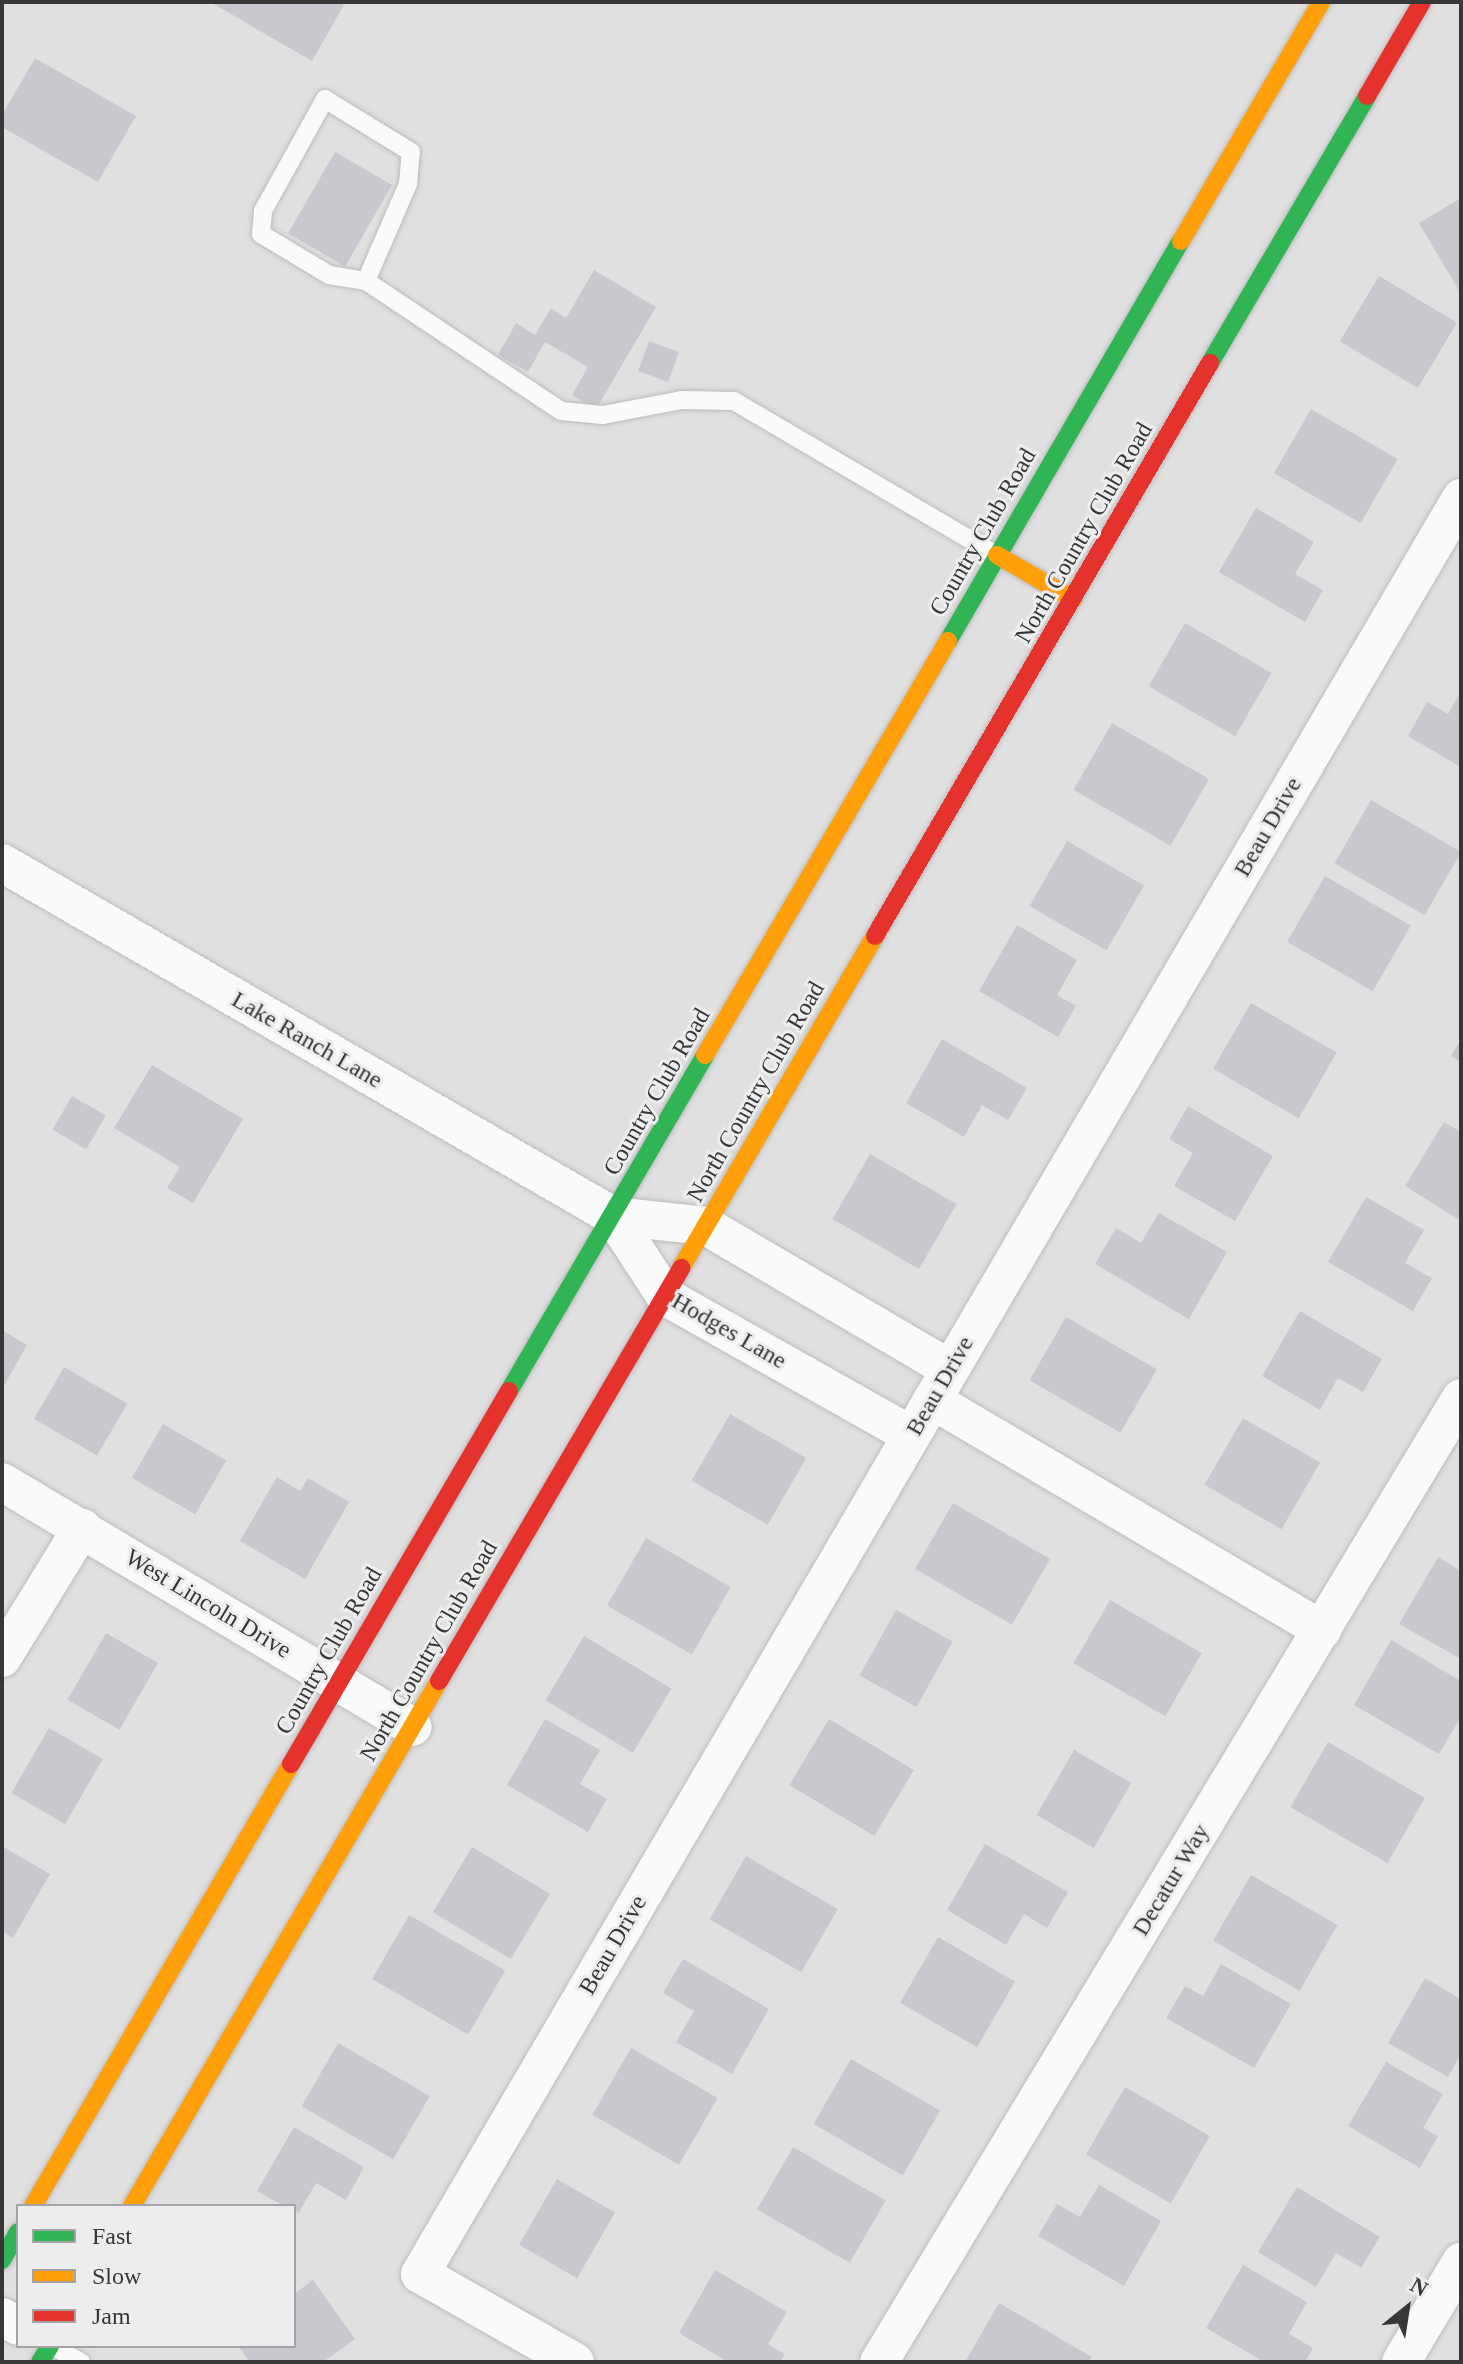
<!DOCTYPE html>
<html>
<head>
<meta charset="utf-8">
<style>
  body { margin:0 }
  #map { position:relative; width:1463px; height:2364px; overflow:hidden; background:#e0e0e0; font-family:Georgia,serif }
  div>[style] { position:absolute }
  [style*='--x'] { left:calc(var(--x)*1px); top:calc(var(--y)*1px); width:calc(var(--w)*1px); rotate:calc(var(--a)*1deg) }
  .building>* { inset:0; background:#c7c9cf; transform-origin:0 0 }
  .roads { filter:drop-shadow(0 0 2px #bcbcbd) drop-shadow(0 0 2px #bcbcbd) }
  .lane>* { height:18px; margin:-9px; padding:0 9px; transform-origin:9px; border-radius:9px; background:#fafafa }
  .street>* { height:38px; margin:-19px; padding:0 19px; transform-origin:19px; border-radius:19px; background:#fafafa }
  .fast>* { height:18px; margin:-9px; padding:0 9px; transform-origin:9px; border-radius:9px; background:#30b455 }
  .slow>* { height:18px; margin:-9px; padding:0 9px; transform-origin:9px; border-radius:9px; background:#ff9f0a }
  .jam>* { height:18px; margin:-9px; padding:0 9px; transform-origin:9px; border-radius:9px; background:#e5322d }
  span { translate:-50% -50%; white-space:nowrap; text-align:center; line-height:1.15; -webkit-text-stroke:6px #ecedee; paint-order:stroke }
  .street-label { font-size:24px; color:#373738 }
  .frame { position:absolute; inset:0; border:4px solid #373738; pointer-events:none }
  .legend { position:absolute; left:16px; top:2204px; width:280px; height:144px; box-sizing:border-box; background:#ecedee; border:2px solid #a4a4a5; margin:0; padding:10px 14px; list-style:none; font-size:24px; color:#373738 }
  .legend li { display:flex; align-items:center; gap:16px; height:40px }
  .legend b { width:40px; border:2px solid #a4a4a5 }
  .north { position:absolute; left:1367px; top:2268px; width:80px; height:80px; -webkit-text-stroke:6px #ecedee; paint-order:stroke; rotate:30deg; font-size:22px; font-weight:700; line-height:32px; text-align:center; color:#373738 }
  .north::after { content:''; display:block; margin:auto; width:28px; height:36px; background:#373738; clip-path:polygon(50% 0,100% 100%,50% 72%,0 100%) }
</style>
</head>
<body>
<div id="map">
  <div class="building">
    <div style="clip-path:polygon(210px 2px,338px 2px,344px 5px,312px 61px)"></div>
    <div style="clip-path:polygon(35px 58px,136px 116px,98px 182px,2px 127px,2px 115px)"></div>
    <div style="left:335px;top:152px;width:66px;height:94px;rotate:30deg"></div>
    <div style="clip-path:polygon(1461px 198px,1461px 294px,1419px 223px)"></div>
    <div style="clip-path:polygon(594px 270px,656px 307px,596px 409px,572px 395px,588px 367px,545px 342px,528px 372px,498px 355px,516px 323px,535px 335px,551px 308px,566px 318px)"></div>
    <div style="left:1379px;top:276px;width:91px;height:76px;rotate:31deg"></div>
    <div style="left:649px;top:341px;width:32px;height:32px;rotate:20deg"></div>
    <div style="left:1311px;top:409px;width:100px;height:74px;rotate:30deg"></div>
    <div style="clip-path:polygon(1256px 508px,1314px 542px,1295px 574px,1323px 590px,1305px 622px,1219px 572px)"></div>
    <div style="left:1185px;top:623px;width:100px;height:73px;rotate:30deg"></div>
    <div style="clip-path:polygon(1461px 691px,1461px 767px,1408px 736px,1427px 702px,1448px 714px)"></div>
    <div style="left:1112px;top:723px;width:112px;height:77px;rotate:30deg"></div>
    <div style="left:1371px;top:800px;width:104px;height:73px;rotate:30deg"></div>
    <div style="left:1067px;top:841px;width:89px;height:75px;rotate:30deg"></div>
    <div style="left:1325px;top:876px;width:99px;height:76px;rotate:30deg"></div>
    <div style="clip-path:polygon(1017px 925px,1077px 960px,1057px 995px,1076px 1006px,1058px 1037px,979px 991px)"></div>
    <div style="left:1251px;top:1003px;width:99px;height:76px;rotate:30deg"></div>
    <div style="clip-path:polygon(942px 1039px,1027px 1088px,1008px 1120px,982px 1105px,964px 1137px,906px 1103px)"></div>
    <div style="clip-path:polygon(1461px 1039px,1461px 1062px,1451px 1056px)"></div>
    <div style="clip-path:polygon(152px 1065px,243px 1119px,193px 1203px,167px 1188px,180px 1167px,114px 1128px)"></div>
    <div style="left:72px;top:1096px;width:39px;height:39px;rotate:30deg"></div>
    <div style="clip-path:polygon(1188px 1106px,1273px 1156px,1235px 1221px,1174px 1186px,1193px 1153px,1169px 1139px)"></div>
    <div style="clip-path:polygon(1444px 1122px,1461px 1132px,1461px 1221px,1405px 1186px)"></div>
    <div style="left:870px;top:1154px;width:100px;height:75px;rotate:30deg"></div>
    <div style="clip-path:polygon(1366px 1197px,1424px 1230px,1405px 1263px,1432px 1278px,1413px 1311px,1328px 1262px)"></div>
    <div style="clip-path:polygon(1159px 1213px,1227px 1252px,1189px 1319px,1095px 1264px,1116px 1228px,1141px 1243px)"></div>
    <div style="clip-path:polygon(1300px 1311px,1382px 1359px,1363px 1392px,1338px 1378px,1320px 1410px,1262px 1376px)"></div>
    <div style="left:1066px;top:1317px;width:105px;height:73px;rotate:30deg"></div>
    <div style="clip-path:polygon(2px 1330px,27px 1345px,2px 1389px)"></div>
    <div style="left:64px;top:1367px;width:73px;height:60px;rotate:30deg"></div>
    <div style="left:730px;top:1414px;width:88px;height:77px;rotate:30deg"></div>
    <div style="left:1243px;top:1418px;width:89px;height:77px;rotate:30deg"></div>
    <div style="left:163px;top:1424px;width:73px;height:62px;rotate:30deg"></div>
    <div style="clip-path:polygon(277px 1477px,300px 1491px,308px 1478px,349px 1502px,305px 1579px,240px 1541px)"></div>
    <div style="left:953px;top:1503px;width:112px;height:76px;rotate:30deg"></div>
    <div style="left:646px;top:1538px;width:98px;height:78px;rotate:30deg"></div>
    <div style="clip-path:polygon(1438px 1557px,1461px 1571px,1461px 1659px,1399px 1624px)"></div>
    <div style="left:1110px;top:1600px;width:106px;height:73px;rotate:30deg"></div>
    <div style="left:896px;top:1610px;width:65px;height:75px;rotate:29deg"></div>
    <div style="left:106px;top:1633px;width:60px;height:77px;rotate:30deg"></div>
    <div style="left:584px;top:1636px;width:102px;height:75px;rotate:31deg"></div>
    <div style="clip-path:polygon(1391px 1640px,1461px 1681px,1461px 1716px,1439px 1754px,1354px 1705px)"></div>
    <div style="clip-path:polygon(545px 1719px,600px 1750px,580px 1784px,607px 1799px,588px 1832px,507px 1785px)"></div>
    <div style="left:829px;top:1719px;width:99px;height:77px;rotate:31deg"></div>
    <div style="left:49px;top:1728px;width:62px;height:75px;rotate:30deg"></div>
    <div style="left:1328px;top:1742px;width:112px;height:75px;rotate:30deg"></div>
    <div style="left:1074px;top:1750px;width:66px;height:75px;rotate:30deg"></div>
    <div style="clip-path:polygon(985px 1844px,1068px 1892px,1047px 1928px,1024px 1914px,1006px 1945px,947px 1910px)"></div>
    <div style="clip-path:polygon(2px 1846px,50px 1874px,13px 1938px,2px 1931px)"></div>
    <div style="left:472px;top:1847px;width:91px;height:76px;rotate:31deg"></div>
    <div style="left:746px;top:1856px;width:106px;height:73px;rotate:30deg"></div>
    <div style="left:1251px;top:1875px;width:100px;height:76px;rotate:30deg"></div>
    <div style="left:409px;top:1915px;width:111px;height:74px;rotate:30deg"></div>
    <div style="left:938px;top:1937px;width:89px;height:76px;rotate:30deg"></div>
    <div style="clip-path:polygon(683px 1959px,769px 2009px,732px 2074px,676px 2042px,694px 2011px,663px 1993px)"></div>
    <div style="clip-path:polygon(1221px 1964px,1291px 2004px,1254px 2068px,1166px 2018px,1185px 1986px,1203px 1996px)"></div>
    <div style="clip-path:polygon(1425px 1978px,1461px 1999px,1461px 2054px,1448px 2077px,1388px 2043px)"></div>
    <div style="left:338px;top:2043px;width:106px;height:73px;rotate:30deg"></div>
    <div style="left:631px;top:2048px;width:100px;height:77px;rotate:30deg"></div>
    <div style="left:851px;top:2059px;width:103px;height:75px;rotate:30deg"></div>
    <div style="clip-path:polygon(1386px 2062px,1443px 2094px,1423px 2128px,1438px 2136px,1420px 2168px,1348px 2126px)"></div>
    <div style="left:1125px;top:2087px;width:98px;height:78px;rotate:30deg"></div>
    <div style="clip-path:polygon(294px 2127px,364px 2167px,346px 2200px,316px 2183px,298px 2214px,294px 2206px,284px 2206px,257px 2191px)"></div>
    <div style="left:793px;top:2147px;width:107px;height:72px;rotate:30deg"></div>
    <div style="left:557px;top:2179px;width:67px;height:76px;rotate:30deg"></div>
    <div style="clip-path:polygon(1099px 2185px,1161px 2221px,1124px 2286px,1038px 2236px,1057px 2204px,1080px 2217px)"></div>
    <div style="clip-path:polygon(1297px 2187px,1380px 2237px,1361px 2268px,1336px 2253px,1316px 2287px,1258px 2252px)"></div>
    <div style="clip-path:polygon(1243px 2265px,1307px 2302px,1289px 2334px,1313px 2348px,1305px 2362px,1264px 2362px,1206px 2328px)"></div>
    <div style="clip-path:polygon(715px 2270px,787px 2312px,768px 2344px,785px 2354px,780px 2362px,728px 2362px,679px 2333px)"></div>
    <div style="clip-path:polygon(313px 2280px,355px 2339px,323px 2362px,250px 2362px,238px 2346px,294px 2346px,294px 2294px)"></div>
    <div style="clip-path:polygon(999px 2303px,1092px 2357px,1089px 2362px,965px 2362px)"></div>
  </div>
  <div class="roads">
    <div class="lane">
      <div style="--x:366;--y:281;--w:106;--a:-66.6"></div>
      <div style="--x:408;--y:184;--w:32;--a:-85"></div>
      <div style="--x:411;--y:152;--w:101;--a:-148.4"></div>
      <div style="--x:325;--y:99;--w:128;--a:119"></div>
      <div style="--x:263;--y:211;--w:23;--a:95"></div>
      <div style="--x:261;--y:234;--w:79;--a:31.1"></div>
      <div style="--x:329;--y:275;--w:37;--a:9"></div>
      <div style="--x:366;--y:281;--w:234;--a:33.7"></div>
      <div style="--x:561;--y:411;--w:42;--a:5.4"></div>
      <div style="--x:603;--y:415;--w:80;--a:-10.8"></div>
      <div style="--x:682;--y:400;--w:52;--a:1.1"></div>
      <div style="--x:734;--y:401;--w:305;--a:30.4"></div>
      <div style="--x:52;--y:2346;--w:33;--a:29"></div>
    </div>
    <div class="street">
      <div style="--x:2;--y:863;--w:706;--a:30.02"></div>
      <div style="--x:932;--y:1400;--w:453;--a:30.5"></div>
      <div style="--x:911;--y:1435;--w:281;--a:-150.6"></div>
      <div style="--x:666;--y:1297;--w:97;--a:-123.2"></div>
      <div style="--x:613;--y:1216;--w:94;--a:6.1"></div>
      <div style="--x:706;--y:1226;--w:283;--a:30.4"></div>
      <div style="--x:2;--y:1482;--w:478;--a:30.8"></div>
      <div style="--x:2;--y:1658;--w:153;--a:-58.4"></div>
      <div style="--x:2;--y:2317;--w:18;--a:29"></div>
      <div style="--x:575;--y:2362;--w:178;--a:-150.4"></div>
      <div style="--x:420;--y:2274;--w:2059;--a:-59.62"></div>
      <div style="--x:879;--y:2362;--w:1126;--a:-58.88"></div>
      <div style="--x:1401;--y:2362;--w:117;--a:-59"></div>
    </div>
    <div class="fast">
      <div style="--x:1210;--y:363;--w:310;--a:-59.5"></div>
      <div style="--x:948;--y:641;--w:463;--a:-59.8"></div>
      <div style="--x:509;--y:1391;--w:389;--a:-59.7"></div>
      <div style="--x:2;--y:2260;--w:32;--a:-60"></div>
      <div style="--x:40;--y:2362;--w:19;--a:-58"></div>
    </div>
    <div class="slow">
      <div style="--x:1181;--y:241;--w:277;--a:-59.6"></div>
      <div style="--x:997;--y:555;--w:88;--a:30.1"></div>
      <div style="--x:705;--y:1055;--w:480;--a:-59.6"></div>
      <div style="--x:681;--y:1268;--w:385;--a:-59.7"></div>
      <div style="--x:33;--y:2206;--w:512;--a:-59.73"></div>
      <div style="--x:132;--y:2206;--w:608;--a:-59.68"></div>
    </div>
    <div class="jam">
      <div style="--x:1367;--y:96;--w:109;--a:-59.7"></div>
      <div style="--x:875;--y:936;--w:664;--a:-59.69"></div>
      <div style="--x:439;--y:1681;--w:479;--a:-59.6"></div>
      <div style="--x:291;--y:1764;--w:432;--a:-59.7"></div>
    </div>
  </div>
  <div class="street-label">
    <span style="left:983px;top:532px;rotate:-60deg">Country Club Road</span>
    <span style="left:1084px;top:533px;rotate:-60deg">North Country Club Road</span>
    <span style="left:1268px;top:827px;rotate:-60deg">Beau Drive</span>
    <span style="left:307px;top:1040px;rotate:30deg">Lake Ranch Lane</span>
    <span style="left:657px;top:1092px;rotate:-60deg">Country Club Road</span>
    <span style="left:756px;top:1092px;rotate:-60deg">North Country Club Road</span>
    <span style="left:729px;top:1331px;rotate:30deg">Hodges Lane</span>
    <span style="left:940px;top:1386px;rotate:-60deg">Beau Drive</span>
    <span style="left:208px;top:1604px;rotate:31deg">West Lincoln Drive</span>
    <span style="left:329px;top:1651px;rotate:-60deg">Country Club Road</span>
    <span style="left:429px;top:1651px;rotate:-60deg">North Country Club Road</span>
    <span style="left:1171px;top:1880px;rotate:-59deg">Decatur Way</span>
    <span style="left:613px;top:1945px;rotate:-60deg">Beau Drive</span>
  </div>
  <div class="frame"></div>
  <ul class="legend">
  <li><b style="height:10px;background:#30b455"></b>Fast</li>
  <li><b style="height:10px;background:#ff9f0a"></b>Slow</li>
  <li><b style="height:10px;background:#e5322d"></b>Jam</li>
  </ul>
  <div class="north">N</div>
</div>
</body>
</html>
